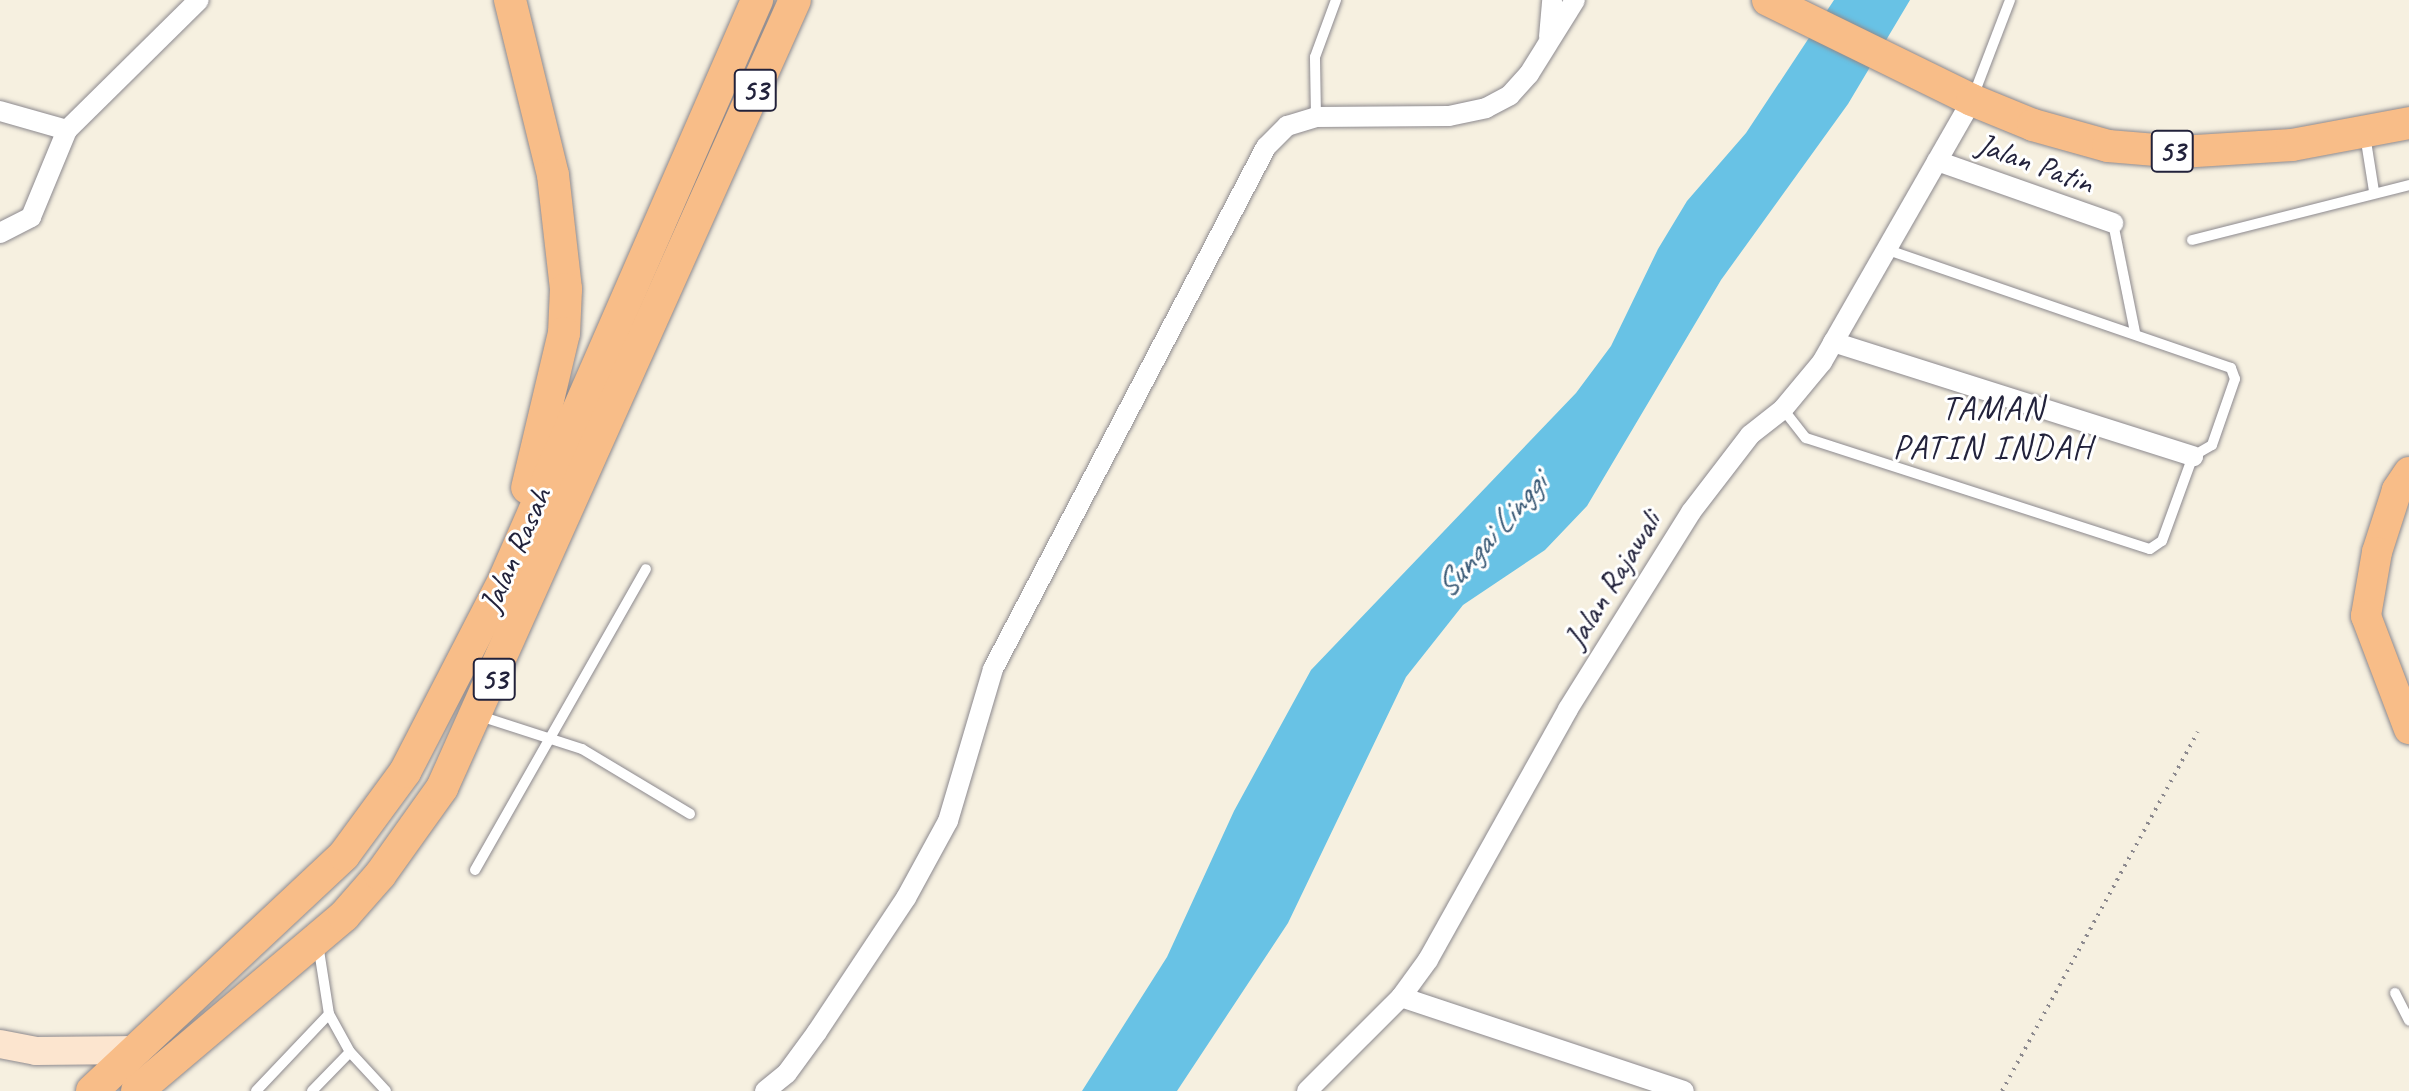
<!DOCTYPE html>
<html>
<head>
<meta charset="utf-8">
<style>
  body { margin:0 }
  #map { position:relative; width:2409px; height:1091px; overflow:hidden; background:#f6f0e0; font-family:Caveat,sans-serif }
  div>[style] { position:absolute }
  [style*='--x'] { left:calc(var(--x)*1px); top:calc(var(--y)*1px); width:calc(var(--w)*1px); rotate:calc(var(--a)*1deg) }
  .water>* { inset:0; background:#68c2e5 }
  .path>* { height:4px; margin-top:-2px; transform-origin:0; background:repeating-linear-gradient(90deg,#8c898e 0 2px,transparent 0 8px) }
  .roads { filter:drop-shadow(0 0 2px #8c898e) drop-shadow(0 0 2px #8c898e) }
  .service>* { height:10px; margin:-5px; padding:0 5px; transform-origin:5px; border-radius:5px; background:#fff }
  .minor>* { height:20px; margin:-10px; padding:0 10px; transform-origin:10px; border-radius:10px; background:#fff }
  .secondary>* { height:28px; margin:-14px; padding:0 14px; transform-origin:14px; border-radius:14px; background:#fce5cf }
  .primary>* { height:30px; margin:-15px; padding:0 15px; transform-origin:15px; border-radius:15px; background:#f8bd88 }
  .trunk>* { height:32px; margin:-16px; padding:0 16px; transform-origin:16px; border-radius:16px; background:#f8bd88 }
  span { translate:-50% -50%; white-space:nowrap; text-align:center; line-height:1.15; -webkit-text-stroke:6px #fff; paint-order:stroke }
  .shield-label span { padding:2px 6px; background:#fff; border:2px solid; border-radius:6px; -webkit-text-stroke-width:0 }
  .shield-label { font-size:30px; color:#22223b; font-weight:700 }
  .street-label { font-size:32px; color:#22223b }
  .neighbourhood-label { font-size:34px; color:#22223b; letter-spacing:2px }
  .water-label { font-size:34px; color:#3a5a76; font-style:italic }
</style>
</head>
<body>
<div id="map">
  <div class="water">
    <div style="clip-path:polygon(1834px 0,1910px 0,1848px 104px,1721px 280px,1587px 506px,1545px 550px,1463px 605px,1406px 677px,1288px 923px,1177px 1091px,1082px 1091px,1167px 957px,1234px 811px,1311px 670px,1576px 393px,1611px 346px,1658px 249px,1687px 201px,1746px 133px)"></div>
  </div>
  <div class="path">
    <div style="--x:2002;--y:1091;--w:409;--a:-61.4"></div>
  </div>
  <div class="roads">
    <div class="service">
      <div style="--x:1974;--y:94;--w:101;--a:-69"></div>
      <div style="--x:1316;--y:117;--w:60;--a:-91"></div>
      <div style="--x:1315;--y:57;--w:61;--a:-69.8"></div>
      <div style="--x:2365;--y:135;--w:57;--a:80.9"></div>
      <div style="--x:2113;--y:223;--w:111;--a:78.6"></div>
      <div style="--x:2192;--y:240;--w:224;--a:-14.2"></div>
      <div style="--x:1783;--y:409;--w:37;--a:52"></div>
      <div style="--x:1806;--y:438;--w:361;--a:17.9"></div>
      <div style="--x:2150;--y:549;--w:14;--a:-34"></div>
      <div style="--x:2162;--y:541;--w:90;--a:-70"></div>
      <div style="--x:2193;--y:456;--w:22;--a:-30"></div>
      <div style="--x:2212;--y:445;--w:70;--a:-70.8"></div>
      <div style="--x:2235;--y:379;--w:12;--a:-110"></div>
      <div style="--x:2231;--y:368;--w:365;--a:-161"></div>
      <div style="--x:480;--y:716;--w:107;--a:17.9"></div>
      <div style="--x:582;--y:749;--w:126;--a:31"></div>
      <div style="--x:475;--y:870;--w:346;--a:-60.4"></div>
      <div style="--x:318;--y:944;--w:71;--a:81.1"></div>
      <div style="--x:329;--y:1014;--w:43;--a:61.1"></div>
      <div style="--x:350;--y:1052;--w:53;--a:47.3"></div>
      <div style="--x:2395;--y:993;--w:31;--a:63"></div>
      <div style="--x:256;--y:1091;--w:106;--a:-46.5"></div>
      <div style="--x:312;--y:1091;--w:54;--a:-45.7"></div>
    </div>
    <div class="minor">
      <div style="--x:1549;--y:37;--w:37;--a:-85"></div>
      <div style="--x:0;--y:111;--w:70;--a:15.8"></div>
      <div style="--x:1937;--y:161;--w:187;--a:19.4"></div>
      <div style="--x:0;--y:233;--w:35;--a:-27"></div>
      <div style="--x:31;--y:217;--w:94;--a:-67.5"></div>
      <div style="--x:67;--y:130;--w:185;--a:-44.6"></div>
      <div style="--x:1833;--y:342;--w:378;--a:17.6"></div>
      <div style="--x:1401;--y:997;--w:298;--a:18.4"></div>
      <div style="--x:765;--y:1091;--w:28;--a:-39"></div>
      <div style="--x:787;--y:1073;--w:51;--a:-53.8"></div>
      <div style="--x:817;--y:1032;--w:161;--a:-56.4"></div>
      <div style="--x:906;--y:898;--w:88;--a:-61.4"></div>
      <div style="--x:948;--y:821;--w:159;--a:-73.5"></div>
      <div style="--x:993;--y:669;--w:589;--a:-62.39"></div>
      <div style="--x:1266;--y:147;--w:30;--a:-45"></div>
      <div style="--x:1287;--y:126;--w:30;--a:-17"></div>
      <div style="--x:1316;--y:117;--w:133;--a:-0.4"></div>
      <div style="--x:1449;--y:116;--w:38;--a:-12"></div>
      <div style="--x:1486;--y:108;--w:27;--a:-28"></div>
      <div style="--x:1510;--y:95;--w:28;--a:-48"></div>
      <div style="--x:1529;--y:74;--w:87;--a:-58.1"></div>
      <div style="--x:1307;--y:1091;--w:133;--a:-45"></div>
      <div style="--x:1401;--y:997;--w:46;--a:-53.9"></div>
      <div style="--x:1428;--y:960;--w:287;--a:-60.8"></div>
      <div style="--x:1568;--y:709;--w:232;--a:-58"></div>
      <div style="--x:1691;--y:512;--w:97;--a:-52.5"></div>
      <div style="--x:1750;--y:435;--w:42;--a:-38.2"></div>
      <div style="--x:1783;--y:409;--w:61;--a:-50.3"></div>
      <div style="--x:1822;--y:362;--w:302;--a:-60.2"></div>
    </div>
    <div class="secondary">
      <div style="--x:0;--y:1044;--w:37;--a:11"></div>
      <div style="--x:36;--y:1051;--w:102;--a:-0.6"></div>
    </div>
    <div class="primary">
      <div style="--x:2409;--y:472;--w:22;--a:124"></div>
      <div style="--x:2397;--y:490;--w:65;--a:107.9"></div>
      <div style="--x:2377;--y:552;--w:65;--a:99.8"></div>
      <div style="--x:2366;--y:616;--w:121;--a:69.2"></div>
    </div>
    <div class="trunk">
      <div style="--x:510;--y:0;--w:180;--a:76.2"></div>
      <div style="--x:553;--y:175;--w:115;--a:83.5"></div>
      <div style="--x:566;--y:289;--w:44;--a:92.6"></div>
      <div style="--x:564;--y:333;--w:159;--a:103.4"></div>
      <div style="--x:1768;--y:0;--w:227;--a:26.1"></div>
      <div style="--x:1972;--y:100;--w:66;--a:22.3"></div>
      <div style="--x:2033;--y:125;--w:78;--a:15.6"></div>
      <div style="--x:2108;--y:146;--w:72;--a:4.8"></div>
      <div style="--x:2180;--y:152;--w:112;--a:-3.6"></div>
      <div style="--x:2292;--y:145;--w:119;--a:-10.6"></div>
      <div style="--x:92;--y:1091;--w:345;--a:-43.1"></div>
      <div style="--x:344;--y:855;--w:103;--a:-53.7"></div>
      <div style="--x:405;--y:772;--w:216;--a:-62.7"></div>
      <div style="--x:504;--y:580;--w:633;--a:-66.43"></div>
      <div style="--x:137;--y:1091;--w:271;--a:-40.2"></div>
      <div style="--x:344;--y:916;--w:55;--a:-48.7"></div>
      <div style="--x:380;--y:875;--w:107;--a:-54.5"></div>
      <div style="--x:442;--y:788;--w:863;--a:-65.87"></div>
    </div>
  </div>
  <div class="shield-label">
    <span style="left:755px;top:90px">53</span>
    <span style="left:2172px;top:151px">53</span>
    <span style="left:494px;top:679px">53</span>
  </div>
  <div class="street-label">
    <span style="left:2035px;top:164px;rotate:20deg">Jalan Patin</span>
    <span style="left:516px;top:550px;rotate:-66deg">Jalan Rasah</span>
    <span style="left:1613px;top:580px;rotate:-58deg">Jalan Rajawali</span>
  </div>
  <div class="neighbourhood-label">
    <span style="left:1993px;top:427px">TAMAN<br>PATIN INDAH</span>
  </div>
  <div class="water-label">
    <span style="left:1490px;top:535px;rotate:-49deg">Sungai Linggi</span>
  </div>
</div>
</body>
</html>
